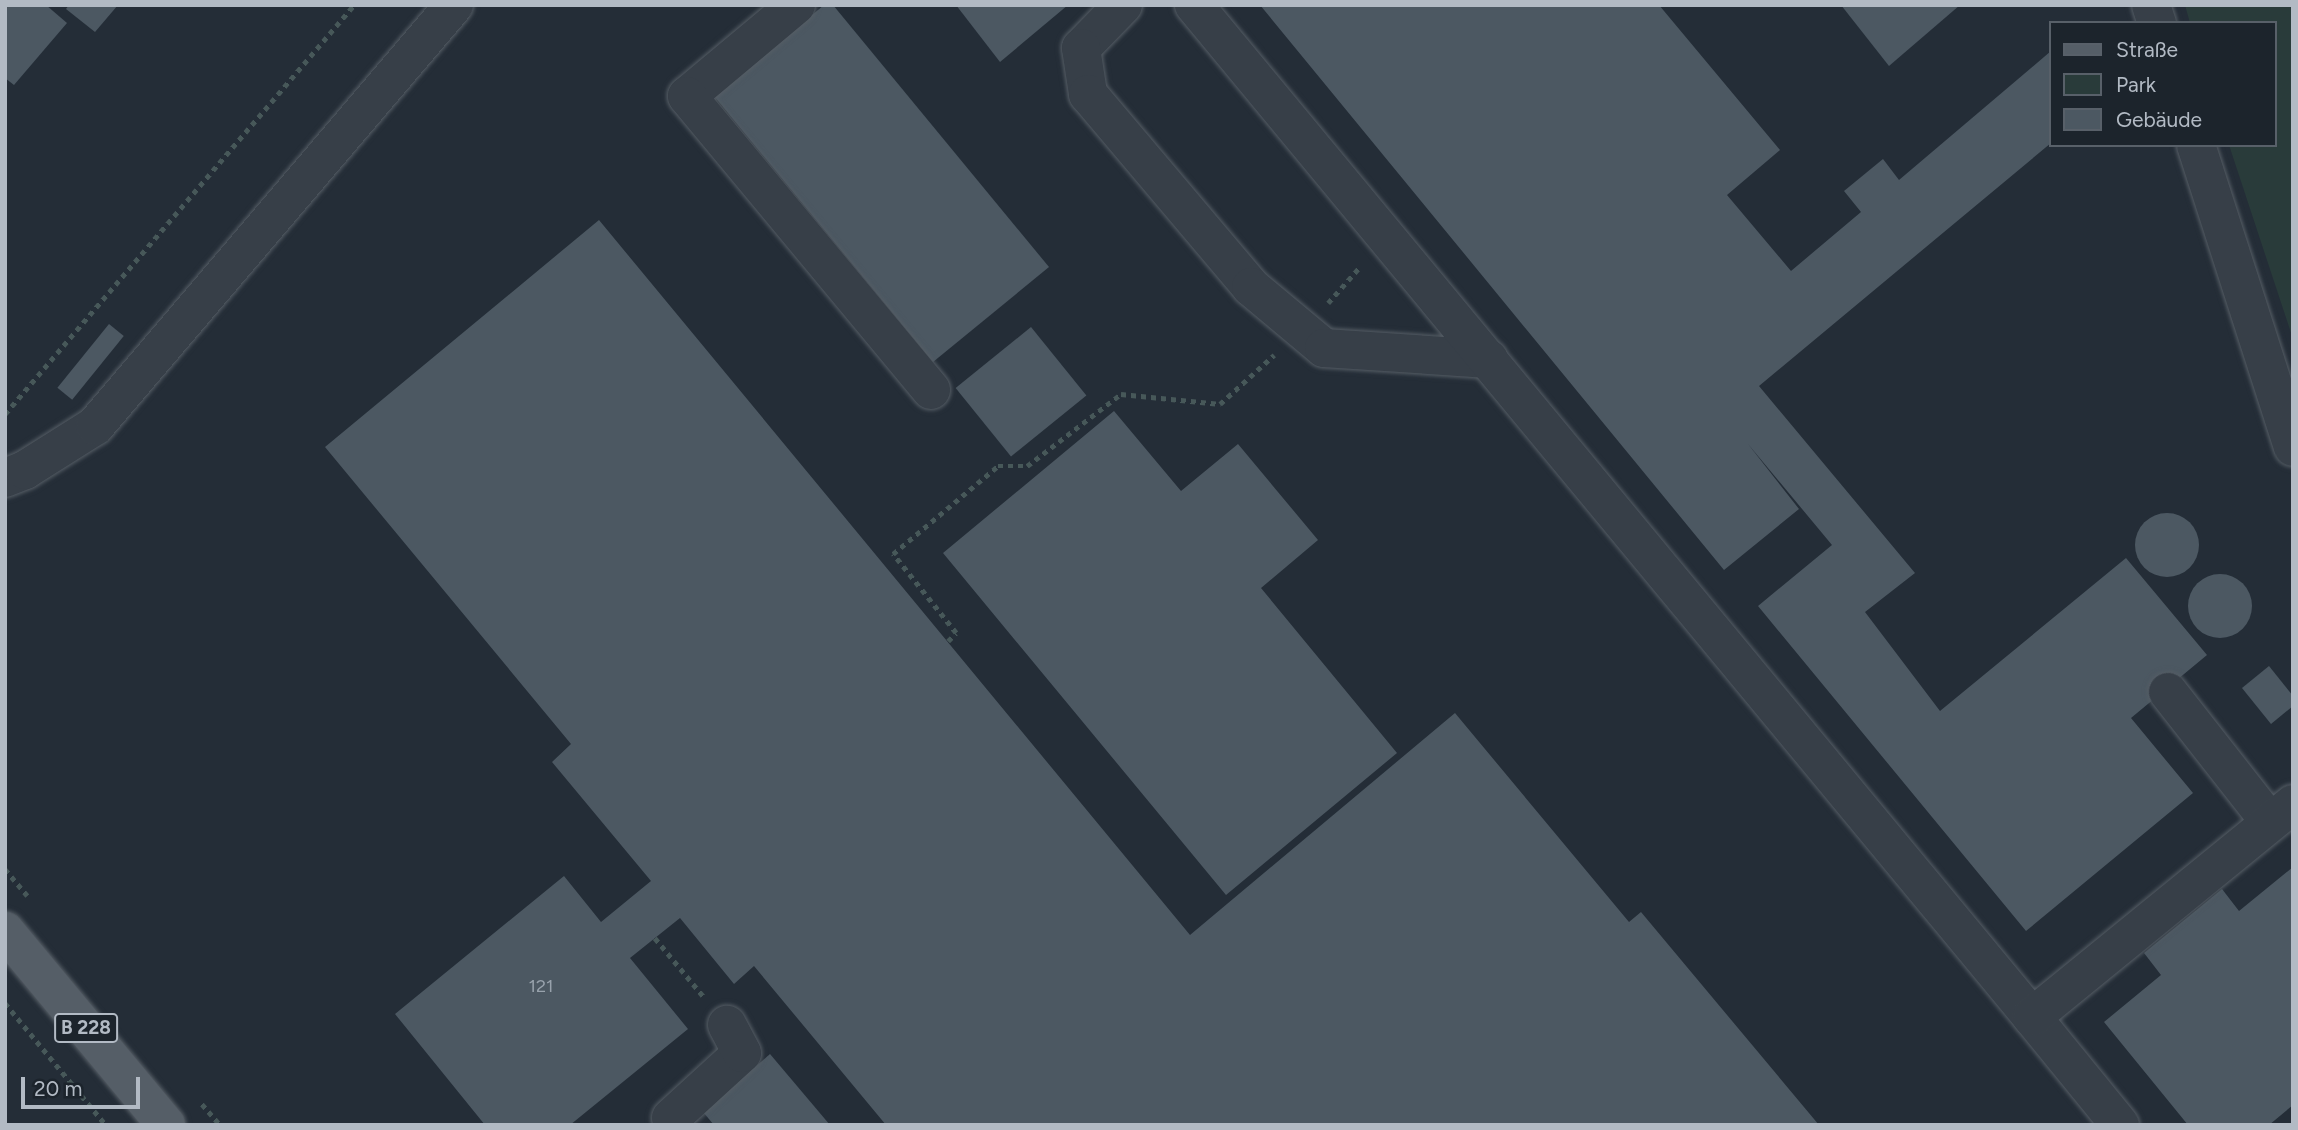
<!DOCTYPE html>
<html>
<head>
<meta charset="utf-8">
<style>
  body { margin:0 }
  #map { position:relative; width:2298px; height:1130px; overflow:hidden; background:#242d37; font-family:Figtree,sans-serif }
  div>[style] { position:absolute }
  [style*='--x'] { left:calc(var(--x)*1px); top:calc(var(--y)*1px); width:calc(var(--w)*1px); rotate:calc(var(--a)*1deg) }
  .green>* { inset:0; background:#293b3a }
  .building>* { inset:0; background:#4c5862; transform-origin:0 0 }
  .round { border-radius:50% }
  .path>* { height:4.5px; margin-top:-2.25px; transform-origin:0; background:repeating-linear-gradient(90deg,#475859 0 5px,transparent 0 10px) }
  .roads { filter:drop-shadow(0 0 2px #555d65) drop-shadow(0 0 2px #555d65) }
  .minor>* { height:38px; margin:-19px; padding:0 19px; transform-origin:19px; border-radius:19px; background:#373f48 }
  .major>* { height:38px; margin:-19px; padding:0 19px; transform-origin:19px; border-radius:19px; background:#555e67 }
  span { translate:-50% -50%; white-space:nowrap; text-align:center; line-height:1.15; -webkit-text-stroke:6px #1c242c; paint-order:stroke }
  .number-label { font-size:18px; color:#98a2ac }
  .number-label span { -webkit-text-stroke-width:0 }
  .shield-label span { padding:2px 5px; background:#1c242c; border:2px solid; border-radius:5px; -webkit-text-stroke-width:0 }
  .shield-label { font-size:19px; color:#b2bac4; font-weight:700 }
  .frame { position:absolute; inset:0; border:7px solid #b2bac4; pointer-events:none }
  .legend { position:absolute; left:2049px; top:21px; width:228px; height:126px; box-sizing:border-box; background:#1c242c; border:2px solid #586069; margin:0; padding:9px 12px; list-style:none; font-size:21px; color:#b2bac4 }
  .legend li { display:flex; align-items:center; gap:14px; height:35px }
  .legend b { width:35px; border:2px solid #586069 }
  .scale { position:absolute; left:21px; top:1077px; width:119px; height:32px; box-sizing:border-box; border:4px solid #b2bac4; border-top:0; padding-left:9px; font-size:21px; line-height:24px; white-space:nowrap; color:#b2bac4; -webkit-text-stroke:5px #1c242c; paint-order:stroke }
</style>
</head>
<body>
<div id="map">
  <div class="green">
    <div style="clip-path:polygon(2185px 5px,2293px 5px,2293px 339px,2229px 145px,2275px 145px,2275px 23px,2190px 23px)"></div>
  </div>
  <div class="building">
    <div style="clip-path:polygon(5px 5px,46px 5px,67px 23px,14px 85px,5px 78px)"></div>
    <div style="clip-path:polygon(69px 5px,118px 5px,95px 32px,66px 9px)"></div>
    <div style="clip-path:polygon(824px 5px,833px 5px,1049px 267px,933px 362px,714px 96px)"></div>
    <div style="clip-path:polygon(956px 5px,1068px 5px,1000px 62px)"></div>
    <div style="clip-path:polygon(1260px 5px,1659px 5px,1780px 150px,1727px 195px,1791px 271px,1861px 212px,1844px 191px,1883px 159px,1899px 180px,2051px 51px,2051px 143px,1759px 386px,1915px 573px,1865px 612px,1940px 711px,2126px 558px,2207px 655px,2131px 718px,2193px 793px,2026px 931px,1758px 606px,1832px 545px,1748px 444px,1799px 509px,1724px 570px)"></div>
    <div style="clip-path:polygon(1841px 5px,1960px 5px,1889px 66px)"></div>
    <div style="clip-path:polygon(599px 220px,1190px 935px,1455px 713px,1629px 922px,1641px 912px,1819px 1125px,886px 1125px,754px 966px,734px 984px,680px 918px,630px 958px,688px 1029px,570px 1125px,485px 1125px,395px 1014px,564px 876px,601px 922px,651px 881px,552px 762px,571px 744px,325px 447px)"></div>
    <div style="left:109px;top:324px;width:19px;height:82px;rotate:39deg"></div>
    <div style="left:1031px;top:327px;width:88px;height:97px;rotate:51deg"></div>
    <div style="clip-path:polygon(1114px 411px,1181px 491px,1238px 444px,1318px 540px,1261px 588px,1397px 753px,1226px 895px,943px 553px)"></div>
    <div class="round" style="left:2135px;top:513px;width:64px;height:64px"></div>
    <div class="round" style="left:2188px;top:574px;width:64px;height:64px"></div>
    <div style="clip-path:polygon(2269px 666px,2293px 696px,2293px 706px,2271px 724px,2242px 688px)"></div>
    <div style="clip-path:polygon(2293px 867px,2293px 1105px,2269px 1125px,2188px 1125px,2104px 1022px,2161px 975px,2144px 953px,2222px 889px,2239px 911px)"></div>
    <div style="clip-path:polygon(770px 1054px,830px 1125px,714px 1125px,703px 1112px)"></div>
  </div>
  <div class="path">
    <div style="--x:1328;--y:303;--w:47;--a:-48.5"></div>
    <div style="--x:5;--y:414;--w:538;--a:-49.53"></div>
    <div style="--x:948;--y:641;--w:11;--a:-45"></div>
    <div style="--x:956;--y:633;--w:101;--a:-128.6"></div>
    <div style="--x:893;--y:554;--w:137;--a:-40"></div>
    <div style="--x:998;--y:466;--w:29;--a:0"></div>
    <div style="--x:1027;--y:466;--w:118;--a:-37.5"></div>
    <div style="--x:1121;--y:394;--w:100;--a:5.8"></div>
    <div style="--x:1220;--y:404;--w:73;--a:-42.2"></div>
    <div style="--x:5;--y:869;--w:35;--a:50"></div>
    <div style="--x:655;--y:938;--w:77;--a:50.3"></div>
    <div style="--x:5;--y:1003;--w:158;--a:50.4"></div>
    <div style="--x:202;--y:1104;--w:28;--a:49"></div>
  </div>
  <div class="roads">
    <div class="minor">
      <div style="--x:796;--y:5;--w:142;--a:140.1"></div>
      <div style="--x:687;--y:96;--w:382;--a:50.3"></div>
      <div style="--x:1123;--y:5;--w:60;--a:134.3"></div>
      <div style="--x:1081;--y:48;--w:47;--a:81.3"></div>
      <div style="--x:1088;--y:94;--w:253;--a:49.8"></div>
      <div style="--x:1251;--y:287;--w:95;--a:39.9"></div>
      <div style="--x:1324;--y:348;--w:165;--a:3.8"></div>
      <div style="--x:1194;--y:5;--w:1314;--a:50.37"></div>
      <div style="--x:2151;--y:5;--w:19;--a:72"></div>
      <div style="--x:2196;--y:145;--w:317;--a:72.2"></div>
      <div style="--x:5;--y:478;--w:22;--a:-22"></div>
      <div style="--x:25;--y:470;--w:83;--a:-32.2"></div>
      <div style="--x:95;--y:426;--w:553;--a:-49.54"></div>
      <div style="--x:2168;--y:692;--w:165;--a:51.9"></div>
      <div style="--x:671;--y:1118;--w:96;--a:-42.5"></div>
      <div style="--x:742;--y:1053;--w:32;--a:-118"></div>
      <div style="--x:2120;--y:1125;--w:139;--a:-129.2"></div>
      <div style="--x:2032;--y:1017;--w:337;--a:-39.2"></div>
    </div>
    <div class="major">
      <div style="--x:5;--y:931;--w:252;--a:50.3"></div>
    </div>
  </div>
  <div class="number-label">
    <span style="left:541px;top:986px">121</span>
  </div>
  <div class="shield-label">
    <span style="left:86px;top:1028px">B 228</span>
  </div>
  <div class="frame"></div>
  <ul class="legend">
  <li><b style="height:9px;background:#555e67"></b>Straße</li>
  <li><b style="height:19px;background:#293b3a"></b>Park</li>
  <li><b style="height:19px;background:#4c5862"></b>Gebäude</li>
  </ul>
  <div class="scale">20 m</div>
</div>
</body>
</html>
